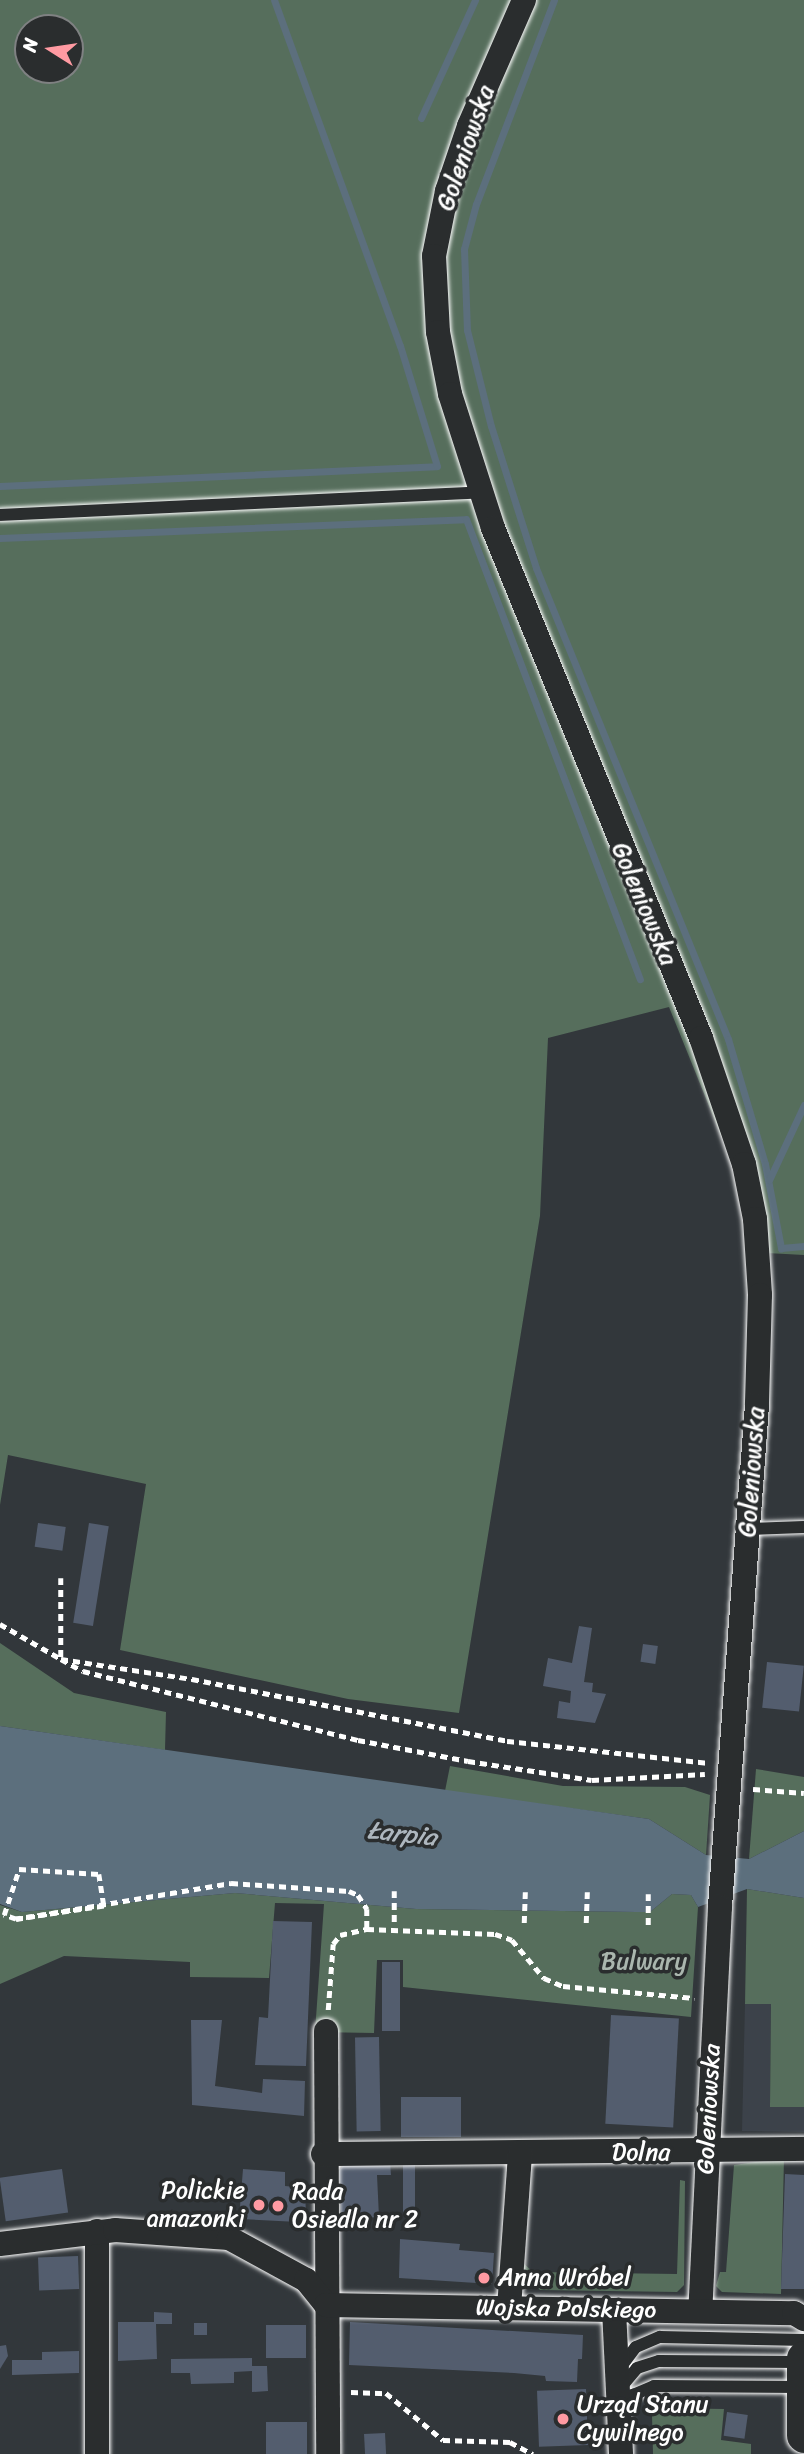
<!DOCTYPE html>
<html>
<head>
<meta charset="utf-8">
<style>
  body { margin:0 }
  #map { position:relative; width:804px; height:2454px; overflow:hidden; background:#32373b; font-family:Sriracha,sans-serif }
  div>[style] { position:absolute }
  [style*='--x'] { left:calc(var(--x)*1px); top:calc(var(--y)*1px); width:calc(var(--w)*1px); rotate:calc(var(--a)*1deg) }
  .built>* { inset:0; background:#3c424a }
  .green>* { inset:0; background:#566e5c }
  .water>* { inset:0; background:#5c6f7d }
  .stream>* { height:7px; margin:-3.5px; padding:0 3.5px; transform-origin:3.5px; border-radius:3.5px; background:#5c6f7d }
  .building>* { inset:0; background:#535d6e; transform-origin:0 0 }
  .path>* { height:4.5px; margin-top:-2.25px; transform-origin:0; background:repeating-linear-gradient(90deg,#fff 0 7px,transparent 0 12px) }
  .roads { filter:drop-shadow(0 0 2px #fff) drop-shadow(0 0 2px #fff) }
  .lane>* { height:12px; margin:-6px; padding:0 6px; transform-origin:6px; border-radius:6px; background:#2a2d2e }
  .street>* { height:24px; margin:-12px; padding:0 12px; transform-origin:12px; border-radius:12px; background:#2a2d2e }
  .secondary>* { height:35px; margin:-17.5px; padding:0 17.5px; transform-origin:17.5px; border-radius:17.5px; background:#2a2d2e }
  .path-bridge>* { height:4.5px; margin-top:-2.25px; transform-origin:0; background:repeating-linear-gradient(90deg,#fff 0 7px,transparent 0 12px) }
  .dots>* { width:19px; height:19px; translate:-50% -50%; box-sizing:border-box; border:4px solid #2a2d2e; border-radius:50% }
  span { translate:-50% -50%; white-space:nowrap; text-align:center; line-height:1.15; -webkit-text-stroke:7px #2a2d2e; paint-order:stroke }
  .street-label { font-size:24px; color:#fff }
  .park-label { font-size:24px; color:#aab6ae }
  .poi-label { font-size:24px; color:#fff }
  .right { translate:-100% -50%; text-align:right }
  .left { translate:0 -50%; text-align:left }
  .water-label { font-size:26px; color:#aeb7be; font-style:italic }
  .north { position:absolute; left:14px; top:14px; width:70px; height:70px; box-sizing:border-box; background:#2a2d2e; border:2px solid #7f8182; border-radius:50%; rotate:282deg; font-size:19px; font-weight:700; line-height:28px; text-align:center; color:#fff }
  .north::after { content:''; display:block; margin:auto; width:24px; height:32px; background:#ff9aa2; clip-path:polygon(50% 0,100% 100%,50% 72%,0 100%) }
</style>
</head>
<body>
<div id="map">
  <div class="built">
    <div style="clip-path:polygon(745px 2004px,771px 2004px,770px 2106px,804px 2107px,804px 2132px,742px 2131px)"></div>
  </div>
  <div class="green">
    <div style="clip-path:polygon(evenodd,0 0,804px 0,804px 1255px,746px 1252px,741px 1185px,669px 1007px,548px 1038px,540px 1216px,459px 1713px,348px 1699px,120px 1650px,146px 1484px,8px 1455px,0 1505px,0 0,28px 28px,70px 28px,70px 70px,28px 70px,28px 28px)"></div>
    <div style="clip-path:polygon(0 1643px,74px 1693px,166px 1712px,165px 1750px,0 1726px)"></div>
    <div style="clip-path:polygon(450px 1766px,563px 1786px,685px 1787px,710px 1795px,706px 1855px,649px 1819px,445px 1791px)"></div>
    <div style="clip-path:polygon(756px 1769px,804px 1777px,804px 1831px,749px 1859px)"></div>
    <div style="clip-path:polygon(747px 1889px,804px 1898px,804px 2107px,770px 2107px,771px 2004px,745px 2004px)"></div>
    <div style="clip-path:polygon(235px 1893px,416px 1909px,636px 1912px,650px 1912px,672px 1894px,691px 1895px,698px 1907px,691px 2017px,403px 1987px,403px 1960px,377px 1960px,374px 2033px,315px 2032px,324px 1904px,275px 1903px,269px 1978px,190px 1977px,190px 1962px,64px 1956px,0 1984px,0 1905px,22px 1912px)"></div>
    <div style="clip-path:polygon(784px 2158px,781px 2294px,722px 2292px,716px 2286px,720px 2272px,726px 2272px,734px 2165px)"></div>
    <div style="clip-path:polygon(680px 2180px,685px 2181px,684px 2285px,677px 2292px,540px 2290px,526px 2276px,521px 2261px,533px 2272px,677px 2274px)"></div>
    <div style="clip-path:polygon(658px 2408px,724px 2409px,721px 2440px,751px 2444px,751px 2454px,653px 2454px,652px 2415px)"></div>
  </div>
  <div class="water">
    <div style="clip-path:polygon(0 1726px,649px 1819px,706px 1855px,749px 1859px,804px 1831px,804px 1898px,747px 1889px,698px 1907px,691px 1895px,672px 1894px,650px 1912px,636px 1912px,416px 1909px,235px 1893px,22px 1912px,0 1904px)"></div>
  </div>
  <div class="stream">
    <div style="--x:554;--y:0;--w:218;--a:110.9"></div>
    <div style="--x:476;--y:204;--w:47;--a:104.9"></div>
    <div style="--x:464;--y:249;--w:81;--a:87.9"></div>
    <div style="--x:467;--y:330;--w:99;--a:76"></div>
    <div style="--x:491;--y:426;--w:149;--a:72.4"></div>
    <div style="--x:536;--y:568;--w:509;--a:67.82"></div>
    <div style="--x:728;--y:1039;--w:130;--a:73.5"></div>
    <div style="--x:765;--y:1164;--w:86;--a:79.2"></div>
    <div style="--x:781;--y:1248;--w:23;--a:-5"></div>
    <div style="--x:421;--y:118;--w:130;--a:-65.4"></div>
    <div style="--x:0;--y:486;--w:437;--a:-2.6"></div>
    <div style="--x:437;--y:466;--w:126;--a:-107.1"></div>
    <div style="--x:400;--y:346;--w:368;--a:-110"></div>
    <div style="--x:0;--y:538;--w:466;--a:-2.3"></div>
    <div style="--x:466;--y:519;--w:492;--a:69.3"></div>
    <div style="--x:769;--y:1180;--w:83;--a:-65"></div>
  </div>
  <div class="building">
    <div style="left:38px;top:1523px;width:28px;height:24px;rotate:8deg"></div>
    <div style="left:89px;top:1523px;width:20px;height:101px;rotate:9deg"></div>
    <div style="clip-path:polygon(579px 1626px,592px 1628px,584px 1682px,593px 1683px,592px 1692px,606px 1694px,595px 1723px,557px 1718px,559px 1701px,570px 1703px,571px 1691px,543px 1686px,548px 1658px,572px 1663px)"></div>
    <div style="left:643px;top:1644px;width:15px;height:18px;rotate:8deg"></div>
    <div style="left:767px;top:1662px;width:37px;height:46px;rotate:6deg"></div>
    <div style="clip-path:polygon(273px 1921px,312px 1922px,306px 2066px,255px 2065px,259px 2017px,268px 2018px)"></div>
    <div style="left:382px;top:1962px;width:18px;height:69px"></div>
    <div style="left:611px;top:2015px;width:68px;height:109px;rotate:3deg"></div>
    <div style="clip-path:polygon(191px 2020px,222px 2020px,215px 2086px,262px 2093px,263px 2079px,305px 2081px,304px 2116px,192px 2105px)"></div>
    <div style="left:379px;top:2037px;width:94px;height:24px;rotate:89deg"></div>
    <div style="left:461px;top:2097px;width:40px;height:60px;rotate:90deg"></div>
    <div style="left:403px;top:2161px;width:12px;height:53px"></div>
    <div style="clip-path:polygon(390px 2162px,391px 2175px,377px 2175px,379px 2217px,341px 2219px,339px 2171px,344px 2164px)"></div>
    <div style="left:62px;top:2169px;width:44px;height:63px;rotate:82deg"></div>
    <div style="clip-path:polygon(243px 2169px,285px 2172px,285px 2186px,305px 2188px,306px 2216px,298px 2222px,239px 2219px)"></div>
    <div style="clip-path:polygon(785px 2174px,804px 2175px,804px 2289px,781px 2289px)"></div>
    <div style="clip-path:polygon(400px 2239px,460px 2244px,459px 2250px,494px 2253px,492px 2284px,399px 2278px)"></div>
    <div style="left:78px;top:2256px;width:33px;height:40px;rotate:88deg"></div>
    <div style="clip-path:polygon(154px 2312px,172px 2313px,172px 2324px,156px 2324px,157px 2359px,118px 2361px,118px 2322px,154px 2322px)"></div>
    <div style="clip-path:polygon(350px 2322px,583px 2335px,582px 2359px,578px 2359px,577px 2382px,546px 2381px,545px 2376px,514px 2373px,349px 2365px)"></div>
    <div style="left:194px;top:2323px;width:13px;height:12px"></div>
    <div style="left:266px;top:2325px;width:40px;height:33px"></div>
    <div style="clip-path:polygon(6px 2345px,8px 2356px,0 2369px,0 2346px)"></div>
    <div style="clip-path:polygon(79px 2351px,79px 2373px,12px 2375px,12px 2360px,42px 2360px,42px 2352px)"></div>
    <div style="clip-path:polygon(252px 2358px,252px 2366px,267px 2366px,268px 2391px,252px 2392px,252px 2371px,234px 2372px,234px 2383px,191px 2384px,190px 2373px,171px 2373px,171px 2359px)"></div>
    <div style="left:586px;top:2389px;width:56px;height:49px;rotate:88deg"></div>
    <div style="left:727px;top:2412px;width:21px;height:24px;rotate:8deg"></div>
    <div style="left:307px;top:2422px;width:32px;height:41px;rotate:90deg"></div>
    <div style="left:385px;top:2433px;width:21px;height:21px;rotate:87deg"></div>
  </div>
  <div class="path">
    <div style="--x:61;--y:1578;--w:81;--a:90"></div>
    <div style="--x:61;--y:1659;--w:25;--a:29"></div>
    <div style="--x:83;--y:1671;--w:284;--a:14.1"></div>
    <div style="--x:358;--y:1740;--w:112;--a:10.8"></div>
    <div style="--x:468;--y:1761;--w:125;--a:8.7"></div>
    <div style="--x:592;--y:1780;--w:113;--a:-3"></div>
    <div style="--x:0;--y:1624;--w:70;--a:29.8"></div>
    <div style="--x:61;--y:1659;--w:133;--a:8.7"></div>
    <div style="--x:192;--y:1679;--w:321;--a:11.1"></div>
    <div style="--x:507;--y:1741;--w:203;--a:6.2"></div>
    <div style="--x:753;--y:1789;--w:51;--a:4.5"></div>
    <div style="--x:19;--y:1869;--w:80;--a:3.6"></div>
    <div style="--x:99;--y:1874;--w:32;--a:81"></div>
    <div style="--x:104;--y:1906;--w:89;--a:171.6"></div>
    <div style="--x:16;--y:1919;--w:13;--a:-162"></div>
    <div style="--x:4;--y:1915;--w:48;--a:-71.9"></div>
    <div style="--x:367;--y:1909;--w:20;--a:90"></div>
    <div style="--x:394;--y:1922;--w:31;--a:-90"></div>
    <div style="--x:524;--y:1923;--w:31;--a:-88"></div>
    <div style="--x:586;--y:1923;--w:31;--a:-88"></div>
    <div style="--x:648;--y:1925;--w:31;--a:-90"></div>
    <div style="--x:328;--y:2010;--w:66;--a:-85.7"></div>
    <div style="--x:333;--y:1944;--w:11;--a:-52"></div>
    <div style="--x:340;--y:1935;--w:28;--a:-13"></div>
    <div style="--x:367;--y:1929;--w:128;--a:2.2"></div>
    <div style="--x:495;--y:1934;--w:18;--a:19"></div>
    <div style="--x:512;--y:1940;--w:50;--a:49.9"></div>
    <div style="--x:544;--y:1978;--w:21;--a:23"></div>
    <div style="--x:563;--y:1986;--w:132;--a:5.2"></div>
    <div style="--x:351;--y:2392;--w:35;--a:2"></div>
    <div style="--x:386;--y:2393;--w:74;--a:39.5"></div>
    <div style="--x:443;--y:2440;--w:67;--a:1.7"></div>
    <div style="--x:510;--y:2442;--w:26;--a:28"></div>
  </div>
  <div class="roads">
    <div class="lane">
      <div style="--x:0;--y:515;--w:483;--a:-2.7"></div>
      <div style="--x:749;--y:1529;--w:55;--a:-2.1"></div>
      <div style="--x:620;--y:2368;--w:26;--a:-53"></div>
      <div style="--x:636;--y:2347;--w:26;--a:-23"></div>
      <div style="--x:660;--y:2337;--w:144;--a:1.2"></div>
      <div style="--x:622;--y:2386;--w:23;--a:-50"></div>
      <div style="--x:637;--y:2368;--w:23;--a:-18"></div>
      <div style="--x:659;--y:2361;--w:141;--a:0.4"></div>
      <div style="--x:622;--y:2410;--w:19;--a:-54"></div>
      <div style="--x:633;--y:2395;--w:23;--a:-23"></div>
      <div style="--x:654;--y:2386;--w:146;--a:0.4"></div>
    </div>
    <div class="street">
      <div style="--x:524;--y:0;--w:137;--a:113.6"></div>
      <div style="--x:469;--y:126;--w:69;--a:108.7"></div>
      <div style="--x:447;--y:191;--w:66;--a:101.3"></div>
      <div style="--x:434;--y:256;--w:76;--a:87"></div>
      <div style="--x:438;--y:332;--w:63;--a:79"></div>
      <div style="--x:450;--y:394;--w:141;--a:72.2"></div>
      <div style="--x:493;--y:528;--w:551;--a:67.81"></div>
      <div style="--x:701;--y:1038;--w:133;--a:71.2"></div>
      <div style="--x:744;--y:1164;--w:56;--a:78.7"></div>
      <div style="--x:755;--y:1219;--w:76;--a:86.2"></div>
      <div style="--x:760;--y:1295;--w:110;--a:91.6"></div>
      <div style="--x:757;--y:1405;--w:503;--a:94.22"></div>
      <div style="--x:720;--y:1907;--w:404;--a:92.8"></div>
      <div style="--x:326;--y:2031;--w:423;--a:89.7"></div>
      <div style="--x:323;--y:2154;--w:481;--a:-0.6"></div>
      <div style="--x:97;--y:2231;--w:223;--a:90"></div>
      <div style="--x:0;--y:2244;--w:116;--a:-6.9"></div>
      <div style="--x:115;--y:2230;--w:114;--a:4"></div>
      <div style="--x:229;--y:2238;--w:88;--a:28.6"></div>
      <div style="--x:306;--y:2280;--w:32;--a:51"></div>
      <div style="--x:326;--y:2305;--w:468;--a:1"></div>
      <div style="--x:794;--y:2313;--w:12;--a:31"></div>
      <div style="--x:509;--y:2308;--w:155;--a:-85.9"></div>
      <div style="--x:614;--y:2310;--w:144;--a:87.2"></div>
    </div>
    <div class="secondary">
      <div style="--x:804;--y:2358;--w:77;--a:90"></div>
    </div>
  </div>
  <div class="path-bridge">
    <div style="--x:16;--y:1919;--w:218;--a:-9.5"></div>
    <div style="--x:231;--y:1883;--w:118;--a:3.9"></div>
    <div style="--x:349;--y:1891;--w:10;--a:24"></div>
    <div style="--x:358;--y:1895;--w:17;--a:57"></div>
  </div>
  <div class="dots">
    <div style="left:259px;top:2205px;background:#ff9aa2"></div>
    <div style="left:278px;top:2206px;background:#ff9aa2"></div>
    <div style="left:484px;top:2278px;background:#ff9aa2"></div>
    <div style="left:563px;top:2419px;background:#ff9aa2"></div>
  </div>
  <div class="street-label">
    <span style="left:466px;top:148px;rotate:-71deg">Goleniowska</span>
    <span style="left:644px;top:904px;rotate:67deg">Goleniowska</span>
    <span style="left:752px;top:1472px;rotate:-86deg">Goleniowska</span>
    <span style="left:709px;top:2109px;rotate:-87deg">Goleniowska</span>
    <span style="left:641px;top:2153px">Dolna</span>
    <span style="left:566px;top:2309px;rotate:1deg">Wojska Polskiego</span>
  </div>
  <div class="park-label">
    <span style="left:644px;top:1962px">Bulwary</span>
  </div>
  <div class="poi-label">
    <span class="right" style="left:245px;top:2205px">Polickie<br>amazonki</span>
    <span class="left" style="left:292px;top:2206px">Rada<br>Osiedla nr 2</span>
    <span class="left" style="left:498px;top:2278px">Anna Wróbel</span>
    <span class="left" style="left:577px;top:2419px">Urząd Stanu<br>Cywilnego</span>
  </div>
  <div class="water-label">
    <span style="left:402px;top:1834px;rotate:6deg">Łarpia</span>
  </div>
  <div class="north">N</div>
</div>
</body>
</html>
